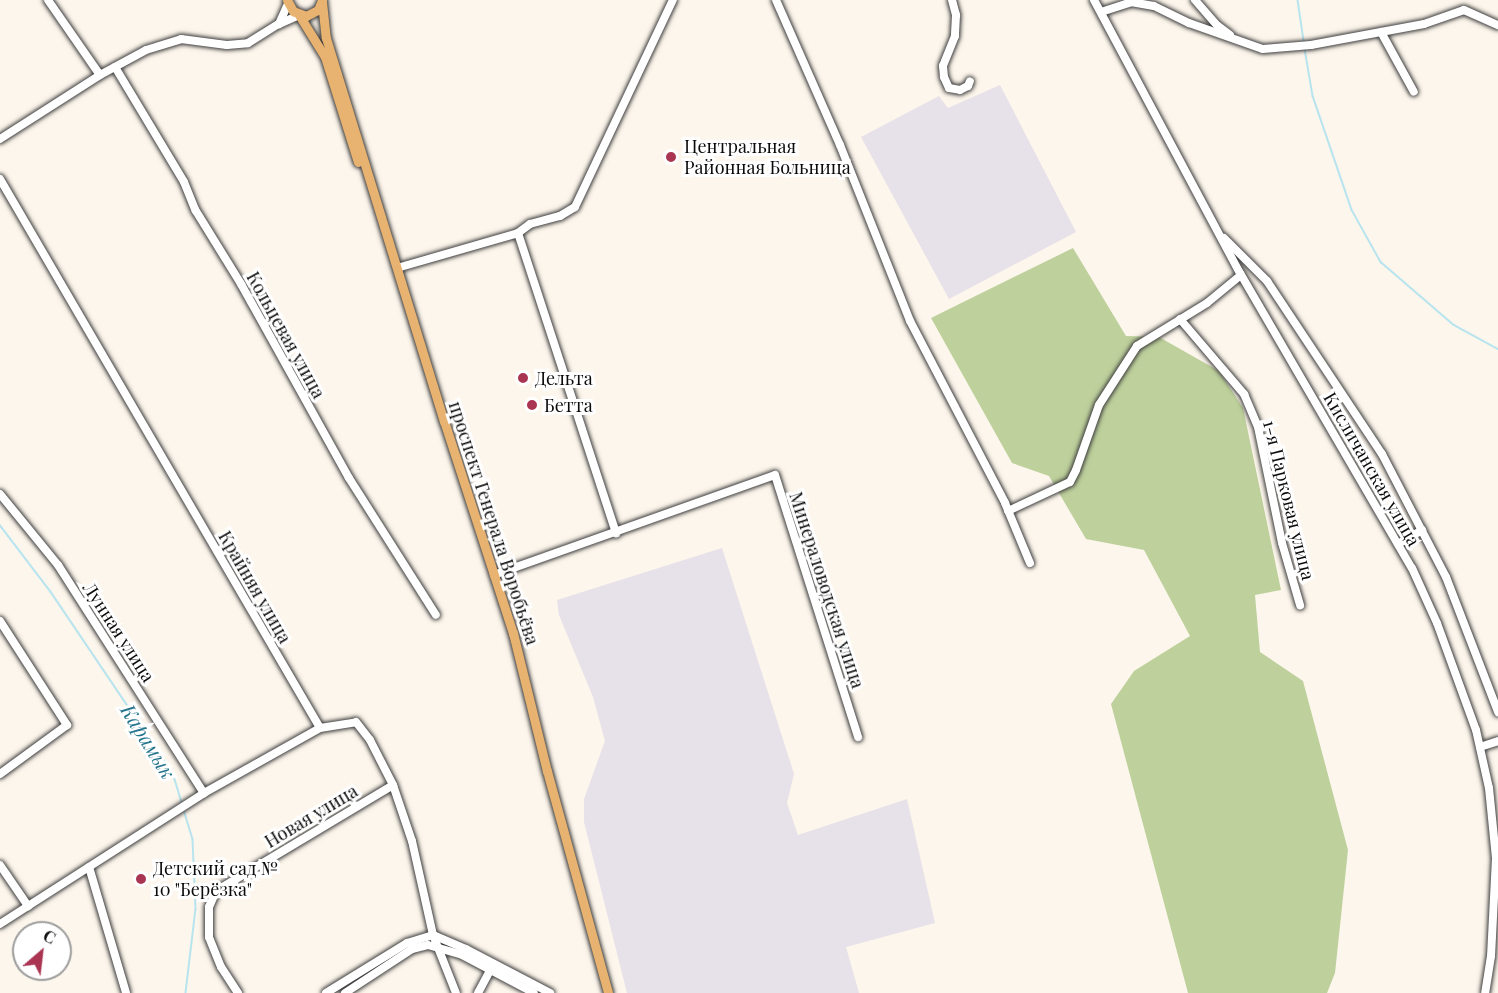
<!DOCTYPE html>
<html>
<head>
<meta charset="utf-8">
<style>
  body { margin:0 }
  #map { position:relative; width:1498px; height:993px; overflow:hidden; background:#fdf6ec; font-family:"Playfair Display",serif }
  div>[style] { position:absolute }
  [style*='--x'] { left:calc(var(--x)*1px); top:calc(var(--y)*1px); width:calc(var(--w)*1px); rotate:calc(var(--a)*1deg) }
  .industrial>* { inset:0; background:#e7e1e9 }
  .forest>* { inset:0; background:#bed19c }
  .stream>* { height:1.5px; margin:-0.75px; padding:0 0.75px; transform-origin:0.75px; border-radius:0.75px; background:#b7e4ee }
  .roads { filter:drop-shadow(0 0 2px #3e3e3e) drop-shadow(0 0 2px #3e3e3e) }
  .minor>* { height:8px; margin:-4px; padding:0 4px; transform-origin:4px; border-radius:4px; background:#fff }
  .major>* { height:9px; margin:-4.5px; padding:0 4.5px; transform-origin:4.5px; border-radius:4.5px; background:#e8b371 }
  .dots>* { width:16px; height:16px; translate:-50% -50%; box-sizing:border-box; border:3px solid #fff; border-radius:50% }
  span { translate:-50% -50%; white-space:nowrap; text-align:center; line-height:1.15; -webkit-text-stroke:6px #fff; paint-order:stroke }
  .poi-label { font-size:18px; color:#0b0b0b }
  .left { translate:0 -50%; text-align:left }
  .street-label { font-size:18px; color:#0b0b0b }
  .water-label { font-size:20px; color:#25748d; font-style:italic }
  .north { position:absolute; left:12px; top:921px; width:60px; height:60px; box-sizing:border-box; background:#fff; border:2px solid #9d9d9d; border-radius:50%; rotate:28deg; font-size:16px; font-weight:700; line-height:24px; text-align:center; color:#0b0b0b }
  .north::after { content:''; display:block; margin:auto; width:21px; height:27px; background:#aa3552; clip-path:polygon(50% 0,100% 100%,50% 72%,0 100%) }
</style>
</head>
<body>
<div id="map">
  <div class="industrial">
    <div style="clip-path:polygon(1000px 85px,1076px 232px,949px 299px,861px 137px,939px 96px,948px 108px)"></div>
    <div style="clip-path:polygon(722px 548px,794px 774px,787px 803px,798px 835px,907px 799px,935px 923px,846px 947px,859px 993px,627px 993px,584px 822px,584px 799px,605px 741px,593px 697px,559px 615px,557px 600px)"></div>
  </div>
  <div class="forest">
    <div style="clip-path:polygon(1073px 248px,1126px 336px,1159px 337px,1219px 371px,1243px 408px,1281px 590px,1255px 595px,1260px 652px,1303px 681px,1348px 850px,1335px 973px,1327px 993px,1188px 993px,1111px 704px,1134px 671px,1190px 636px,1144px 550px,1086px 539px,1049px 476px,1012px 463px,931px 318px)"></div>
  </div>
  <div class="stream">
    <div style="--x:1298;--y:0;--w:41;--a:81.7"></div>
    <div style="--x:1305;--y:49;--w:48;--a:80.3"></div>
    <div style="--x:1313;--y:96;--w:120;--a:71.1"></div>
    <div style="--x:1352;--y:210;--w:60;--a:60.9"></div>
    <div style="--x:1381;--y:262;--w:96;--a:40.8"></div>
    <div style="--x:1454;--y:325;--w:50;--a:28.6"></div>
    <div style="--x:0;--y:525;--w:84;--a:52.7"></div>
    <div style="--x:51;--y:592;--w:218;--a:56"></div>
    <div style="--x:173;--y:773;--w:30;--a:73"></div>
    <div style="--x:184;--y:810;--w:31;--a:73"></div>
    <div style="--x:193;--y:840;--w:69;--a:87.5"></div>
    <div style="--x:196;--y:909;--w:85;--a:96.8"></div>
  </div>
  <div class="roads">
    <div class="minor">
      <div style="--x:48;--y:0;--w:91;--a:55.3"></div>
      <div style="--x:776;--y:0;--w:158;--a:66.2"></div>
      <div style="--x:840;--y:145;--w:189;--a:68.3"></div>
      <div style="--x:910;--y:321;--w:205;--a:62.4"></div>
      <div style="--x:1005;--y:503;--w:65;--a:67.4"></div>
      <div style="--x:952;--y:0;--w:16;--a:75"></div>
      <div style="--x:956;--y:15;--w:21;--a:93"></div>
      <div style="--x:955;--y:36;--w:32;--a:112"></div>
      <div style="--x:943;--y:66;--w:11;--a:85"></div>
      <div style="--x:944;--y:77;--w:12;--a:66"></div>
      <div style="--x:949;--y:88;--w:11;--a:10"></div>
      <div style="--x:960;--y:90;--w:9;--a:-27"></div>
      <div style="--x:968;--y:86;--w:5;--a:-68"></div>
      <div style="--x:1094;--y:0;--w:310;--a:61.9"></div>
      <div style="--x:1240;--y:273;--w:341;--a:59.8"></div>
      <div style="--x:1412;--y:568;--w:60;--a:65.6"></div>
      <div style="--x:1437;--y:623;--w:114;--a:70"></div>
      <div style="--x:1476;--y:730;--w:59;--a:77.4"></div>
      <div style="--x:1489;--y:788;--w:70;--a:84.3"></div>
      <div style="--x:1496;--y:858;--w:98;--a:92.9"></div>
      <div style="--x:1491;--y:956;--w:37;--a:99"></div>
      <div style="--x:1195;--y:0;--w:35;--a:49"></div>
      <div style="--x:1218;--y:26;--w:15;--a:37"></div>
      <div style="--x:1101;--y:12;--w:32;--a:-18"></div>
      <div style="--x:1131;--y:2;--w:23;--a:10"></div>
      <div style="--x:1154;--y:6;--w:39;--a:26"></div>
      <div style="--x:1189;--y:23;--w:78;--a:19.4"></div>
      <div style="--x:1263;--y:49;--w:48;--a:-4.8"></div>
      <div style="--x:1311;--y:45;--w:115;--a:-10.5"></div>
      <div style="--x:1424;--y:24;--w:42;--a:-19.3"></div>
      <div style="--x:1464;--y:10;--w:37;--a:24"></div>
      <div style="--x:279;--y:24;--w:22;--a:-66"></div>
      <div style="--x:1381;--y:32;--w:68;--a:61.2"></div>
      <div style="--x:115;--y:67;--w:134;--a:59"></div>
      <div style="--x:184;--y:182;--w:31;--a:68"></div>
      <div style="--x:196;--y:211;--w:86;--a:58.3"></div>
      <div style="--x:241;--y:284;--w:222;--a:60.9"></div>
      <div style="--x:349;--y:478;--w:162;--a:57.6"></div>
      <div style="--x:0;--y:139;--w:119;--a:-32.6"></div>
      <div style="--x:100;--y:75;--w:52;--a:-28.5"></div>
      <div style="--x:146;--y:50;--w:37;--a:-17"></div>
      <div style="--x:181;--y:39;--w:46;--a:7.4"></div>
      <div style="--x:227;--y:45;--w:21;--a:-5"></div>
      <div style="--x:248;--y:43;--w:36;--a:-32"></div>
      <div style="--x:279;--y:24;--w:22;--a:-24"></div>
      <div style="--x:0;--y:179;--w:635;--a:59.76"></div>
      <div style="--x:320;--y:728;--w:36;--a:-9"></div>
      <div style="--x:356;--y:722;--w:23;--a:52"></div>
      <div style="--x:370;--y:740;--w:51;--a:62.9"></div>
      <div style="--x:393;--y:785;--w:59;--a:71.3"></div>
      <div style="--x:412;--y:841;--w:96;--a:77.4"></div>
      <div style="--x:433;--y:935;--w:62;--a:68.4"></div>
      <div style="--x:518;--y:233;--w:316;--a:71.9"></div>
      <div style="--x:1224;--y:238;--w:61;--a:45"></div>
      <div style="--x:1267;--y:281;--w:208;--a:56.4"></div>
      <div style="--x:1382;--y:454;--w:139;--a:62.5"></div>
      <div style="--x:1446;--y:577;--w:145;--a:68.9"></div>
      <div style="--x:397;--y:268;--w:126;--a:-16.1"></div>
      <div style="--x:518;--y:233;--w:15;--a:-37"></div>
      <div style="--x:530;--y:224;--w:31;--a:-15"></div>
      <div style="--x:560;--y:216;--w:17;--a:-31"></div>
      <div style="--x:575;--y:207;--w:229;--a:-64.7"></div>
      <div style="--x:1180;--y:319;--w:99;--a:49.5"></div>
      <div style="--x:1244;--y:394;--w:36;--a:67"></div>
      <div style="--x:1258;--y:427;--w:118;--a:78.3"></div>
      <div style="--x:1282;--y:543;--w:65;--a:73.8"></div>
      <div style="--x:0;--y:494;--w:92;--a:50.8"></div>
      <div style="--x:58;--y:565;--w:271;--a:57.4"></div>
      <div style="--x:1008;--y:511;--w:68;--a:-25.1"></div>
      <div style="--x:1070;--y:482;--w:13;--a:-63"></div>
      <div style="--x:1076;--y:470;--w:69;--a:-70.5"></div>
      <div style="--x:1099;--y:405;--w:70;--a:-57.2"></div>
      <div style="--x:1137;--y:346;--w:82;--a:-31.6"></div>
      <div style="--x:1207;--y:303;--w:44;--a:-39.5"></div>
      <div style="--x:1398;--y:544;--w:28;--a:-30"></div>
      <div style="--x:494;--y:575;--w:298;--a:-19.6"></div>
      <div style="--x:775;--y:475;--w:275;--a:72.4"></div>
      <div style="--x:0;--y:621;--w:124;--a:57.2"></div>
      <div style="--x:67;--y:725;--w:83;--a:143.8"></div>
      <div style="--x:1480;--y:747;--w:19;--a:-18"></div>
      <div style="--x:0;--y:865;--w:50;--a:55.7"></div>
      <div style="--x:89;--y:867;--w:131;--a:73.6"></div>
      <div style="--x:0;--y:924;--w:242;--a:-32.7"></div>
      <div style="--x:204;--y:793;--w:133;--a:-29.3"></div>
      <div style="--x:238;--y:993;--w:31;--a:-123"></div>
      <div style="--x:221;--y:967;--w:32;--a:-112"></div>
      <div style="--x:209;--y:937;--w:30;--a:-90"></div>
      <div style="--x:209;--y:907;--w:17;--a:-66"></div>
      <div style="--x:216;--y:891;--w:206;--a:-30.9"></div>
      <div style="--x:326;--y:993;--w:95;--a:-31.7"></div>
      <div style="--x:407;--y:943;--w:27;--a:-17"></div>
      <div style="--x:433;--y:935;--w:36;--a:23"></div>
      <div style="--x:466;--y:949;--w:95;--a:27.6"></div>
      <div style="--x:345;--y:993;--w:80;--a:-33.3"></div>
      <div style="--x:412;--y:949;--w:16;--a:-14"></div>
      <div style="--x:428;--y:945;--w:35;--a:16"></div>
      <div style="--x:462;--y:955;--w:81;--a:27.8"></div>
      <div style="--x:478;--y:993;--w:26;--a:-62"></div>
    </div>
    <div class="major">
      <div style="--x:287;--y:0;--w:13;--a:61"></div>
      <div style="--x:293;--y:11;--w:14;--a:21"></div>
      <div style="--x:306;--y:16;--w:13;--a:-27"></div>
      <div style="--x:318;--y:10;--w:11;--a:-68"></div>
      <div style="--x:322;--y:2;--w:36;--a:84"></div>
      <div style="--x:326;--y:38;--w:401;--a:72.9"></div>
      <div style="--x:444;--y:421;--w:223;--a:72"></div>
      <div style="--x:513;--y:633;--w:142;--a:76.2"></div>
      <div style="--x:547;--y:771;--w:230;--a:74.6"></div>
      <div style="--x:299;--y:15;--w:49;--a:58.2"></div>
      <div style="--x:325;--y:57;--w:110;--a:72.6"></div>
    </div>
  </div>
  <div class="dots">
    <div style="left:671px;top:157px;background:#aa3552"></div>
    <div style="left:523px;top:378px;background:#aa3552"></div>
    <div style="left:532px;top:405px;background:#aa3552"></div>
    <div style="left:141px;top:879px;background:#aa3552"></div>
  </div>
  <div class="poi-label">
    <span class="left" style="left:684px;top:157px">Центральная<br>Районная Больница</span>
    <span class="left" style="left:535px;top:378px">Дельта</span>
    <span class="left" style="left:544px;top:405px">Бетта</span>
    <span class="left" style="left:153px;top:879px">Детский сад №<br>10 "Берёзка"</span>
  </div>
  <div class="street-label">
    <span style="left:286px;top:335px;rotate:61deg">Кольцевая улица</span>
    <span style="left:1372px;top:469px;rotate:60deg">Кисличанская улица</span>
    <span style="left:1289px;top:500px;rotate:76deg">1-я Парковая улица</span>
    <span style="left:494px;top:523px;rotate:72deg">проспект Генерала Воробьёва</span>
    <span style="left:255px;top:587px;rotate:60deg">Крайняя улица</span>
    <span style="left:827px;top:590px;rotate:72deg">Минераловодская улица</span>
    <span style="left:119px;top:632px;rotate:57deg">Лунная улица</span>
    <span style="left:311px;top:816px;rotate:-31deg">Новая улица</span>
  </div>
  <div class="water-label">
    <span style="left:149px;top:741px;rotate:58deg">Карамык</span>
  </div>
  <div class="north">С</div>
</div>
</body>
</html>
